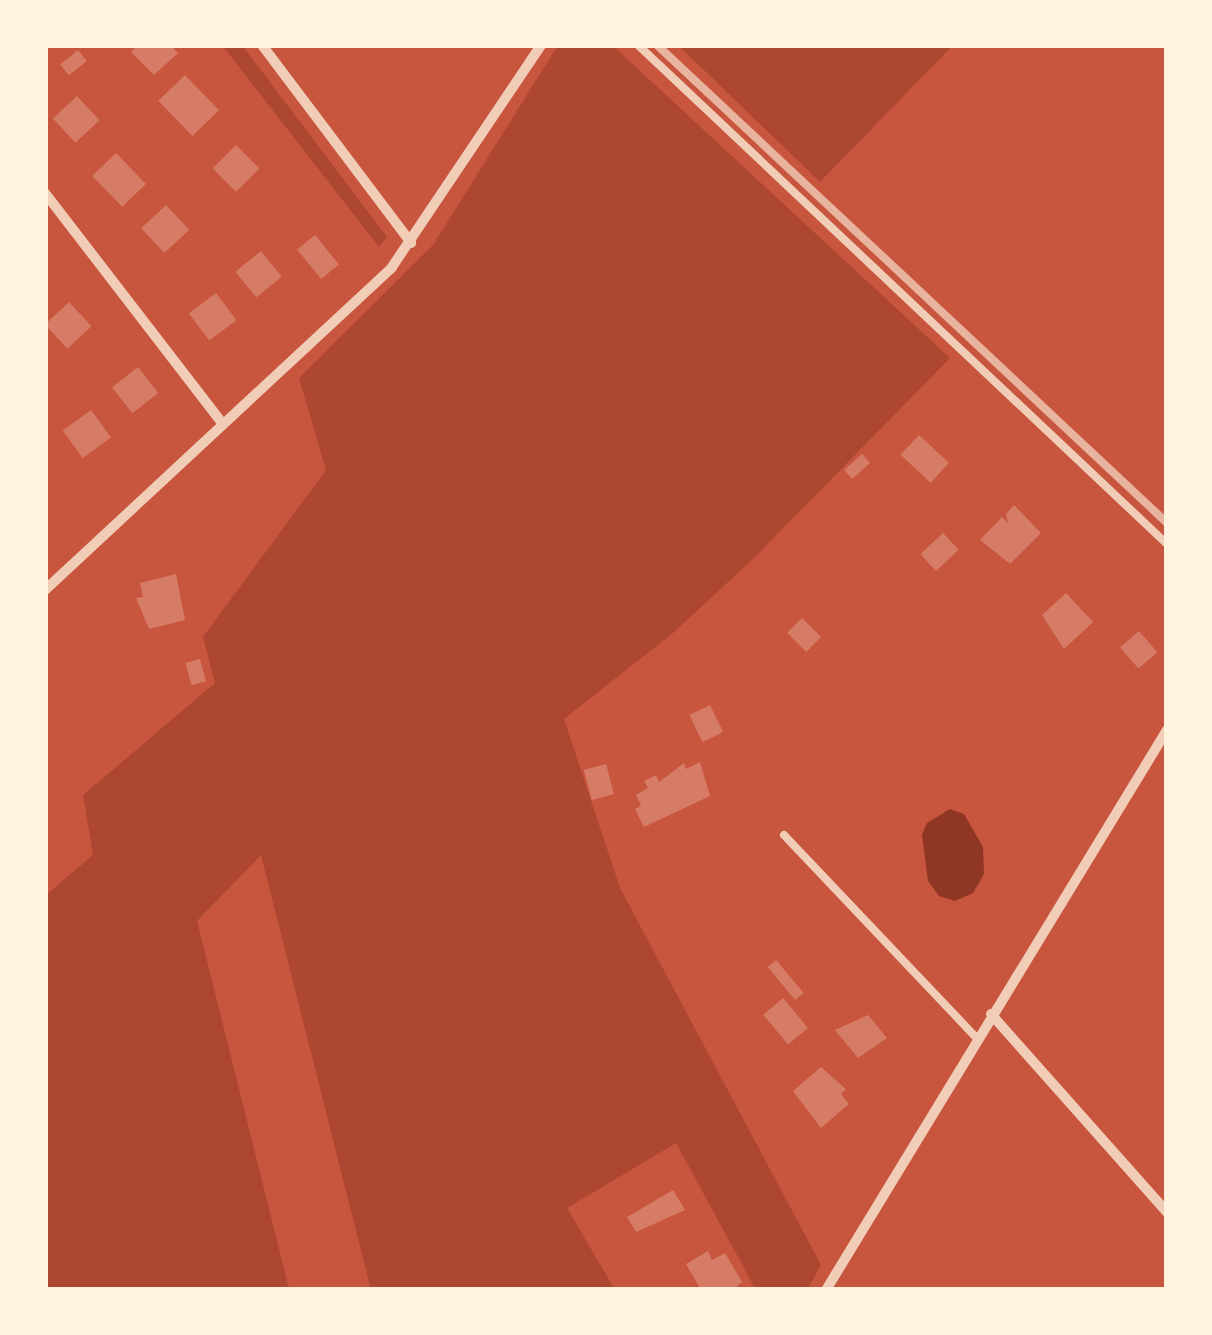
<!DOCTYPE html>
<html>
<head>
<meta charset="utf-8">
<style>
  body { margin:0 }
  #map { position:relative; width:1212px; height:1335px; overflow:hidden; background:#c8553d; font-family:Georgia,serif }
  div>[style] { position:absolute }
  [style*='--x'] { left:calc(var(--x)*1px); top:calc(var(--y)*1px); width:calc(var(--w)*1px); rotate:calc(var(--a)*1deg) }
  .green>* { inset:0; background:#ae4732 }
  .water>* { inset:0; background:#8f3625 }
  .building>* { inset:0; background:#d67c66; transform-origin:0 0 }
  .service>* { height:8px; margin:-4px; padding:0 4px; transform-origin:4px; border-radius:4px; background:#f1ccb7 }
  .minor>* { height:10px; margin:-5px; padding:0 5px; transform-origin:5px; border-radius:5px; background:#f1ccb7 }
  .rail>* { height:8px; margin:-4px; padding:0 4px; transform-origin:4px; border-radius:4px; background:#e9b49f }
  span { translate:-50% -50%; white-space:nowrap; text-align:center; line-height:1.15; -webkit-text-stroke:10px #fff3e0; paint-order:stroke }
  .frame { position:absolute; inset:0; border:48px solid #fff3e0; pointer-events:none }
</style>
</head>
<body>
<div id="map">
  <div class="green">
    <div style="clip-path:polygon(222px 45px,242px 45px,387px 237px,379px 247px)"></div>
    <div style="clip-path:polygon(558px 45px,612px 45px,950px 358px,754px 558px,673px 633px,564px 719px,620px 888px,821px 1265px,807px 1290px,756px 1290px,676px 1143px,567px 1208px,615px 1290px,371px 1290px,261px 855px,197px 921px,289px 1289px,45px 1290px,45px 896px,93px 855px,83px 795px,215px 683px,203px 637px,326px 470px,299px 378px,433px 245px)"></div>
    <div style="clip-path:polygon(678px 45px,953px 45px,820px 182px)"></div>
  </div>
  <div class="water">
    <div style="clip-path:polygon(950px 809px,964px 814px,983px 847px,984px 874px,973px 893px,955px 901px,939px 896px,928px 881px,922px 835px,927px 823px)"></div>
  </div>
  <div class="building">
    <div style="clip-path:polygon(138px 45px,170px 45px,178px 53px,154px 75px,131px 52px)"></div>
    <div style="left:78px;top:50px;width:14px;height:23px;rotate:51deg"></div>
    <div style="left:185px;top:75px;width:49px;height:37px;rotate:46deg"></div>
    <div style="left:77px;top:96px;width:33px;height:33px;rotate:47deg"></div>
    <div style="left:236px;top:145px;width:33px;height:33px;rotate:45deg"></div>
    <div style="left:116px;top:153px;width:43px;height:33px;rotate:46deg"></div>
    <div style="left:166px;top:205px;width:34px;height:34px;rotate:47deg"></div>
    <div style="left:315px;top:235px;width:38px;height:23px;rotate:51deg"></div>
    <div style="left:261px;top:251px;width:33px;height:33px;rotate:51deg"></div>
    <div style="left:216px;top:293px;width:34px;height:34px;rotate:53deg"></div>
    <div style="left:69px;top:302px;width:33px;height:33px;rotate:47deg"></div>
    <div style="left:138px;top:367px;width:33px;height:33px;rotate:52deg"></div>
    <div style="left:91px;top:410px;width:34px;height:35px;rotate:54deg"></div>
    <div style="left:919px;top:435px;width:41px;height:27px;rotate:43deg"></div>
    <div style="left:862px;top:454px;width:12px;height:24px;rotate:48deg"></div>
    <div style="clip-path:polygon(1014px 505px,1041px 533px,1010px 564px,980px 540px,1002px 517px,1008px 523px,1006px 514px)"></div>
    <div style="left:943px;top:533px;width:23px;height:31px;rotate:47deg"></div>
    <div style="clip-path:polygon(176px 574px,185px 620px,149px 629px,136px 598px,143px 597px,140px 583px)"></div>
    <div style="clip-path:polygon(1066px 593px,1093px 622px,1064px 649px,1042px 615px)"></div>
    <div style="left:802px;top:618px;width:27px;height:21px;rotate:45deg"></div>
    <div style="left:1139px;top:631px;width:28px;height:25px;rotate:49deg"></div>
    <div style="left:200px;top:659px;width:23px;height:15px;rotate:75deg"></div>
    <div style="left:710px;top:705px;width:30px;height:23px;rotate:64deg"></div>
    <div style="clip-path:polygon(700px 762px,710px 796px,644px 827px,635px 809px,641px 806px,636px 795px,648px 788px,644px 781px,656px 775px,659px 782px,684px 763px,686px 769px)"></div>
    <div style="left:606px;top:764px;width:31px;height:23px;rotate:75deg"></div>
    <div style="left:776px;top:960px;width:43px;height:11px;rotate:50deg"></div>
    <div style="left:783px;top:998px;width:39px;height:26px;rotate:50deg"></div>
    <div style="clip-path:polygon(868px 1015px,887px 1038px,858px 1058px,835px 1030px)"></div>
    <div style="clip-path:polygon(821px 1067px,846px 1089px,841px 1094px,849px 1104px,821px 1128px,793px 1091px)"></div>
    <div style="clip-path:polygon(673px 1190px,685px 1210px,636px 1232px,627px 1217px)"></div>
    <div style="clip-path:polygon(708px 1251px,712px 1260px,725px 1253px,742px 1282px,733px 1290px,701px 1290px,686px 1264px)"></div>
  </div>
  <div class="service">
    <div style="--x:638;--y:45;--w:727;--a:43.33"></div>
    <div style="--x:784;--y:835;--w:279;--a:46.5"></div>
  </div>
  <div class="minor">
    <div style="--x:262;--y:45;--w:248;--a:53"></div>
    <div style="--x:45;--y:193;--w:292;--a:52.4"></div>
    <div style="--x:45;--y:590;--w:474;--a:-42.9"></div>
    <div style="--x:392;--y:267;--w:267;--a:-56.1"></div>
    <div style="--x:991;--y:1014;--w:265;--a:48.4"></div>
    <div style="--x:826;--y:1290;--w:656;--a:-58.66"></div>
  </div>
  <div class="rail">
    <div style="--x:657;--y:45;--w:699;--a:43.14"></div>
  </div>
  <div class="frame"></div>
</div>
</body>
</html>
